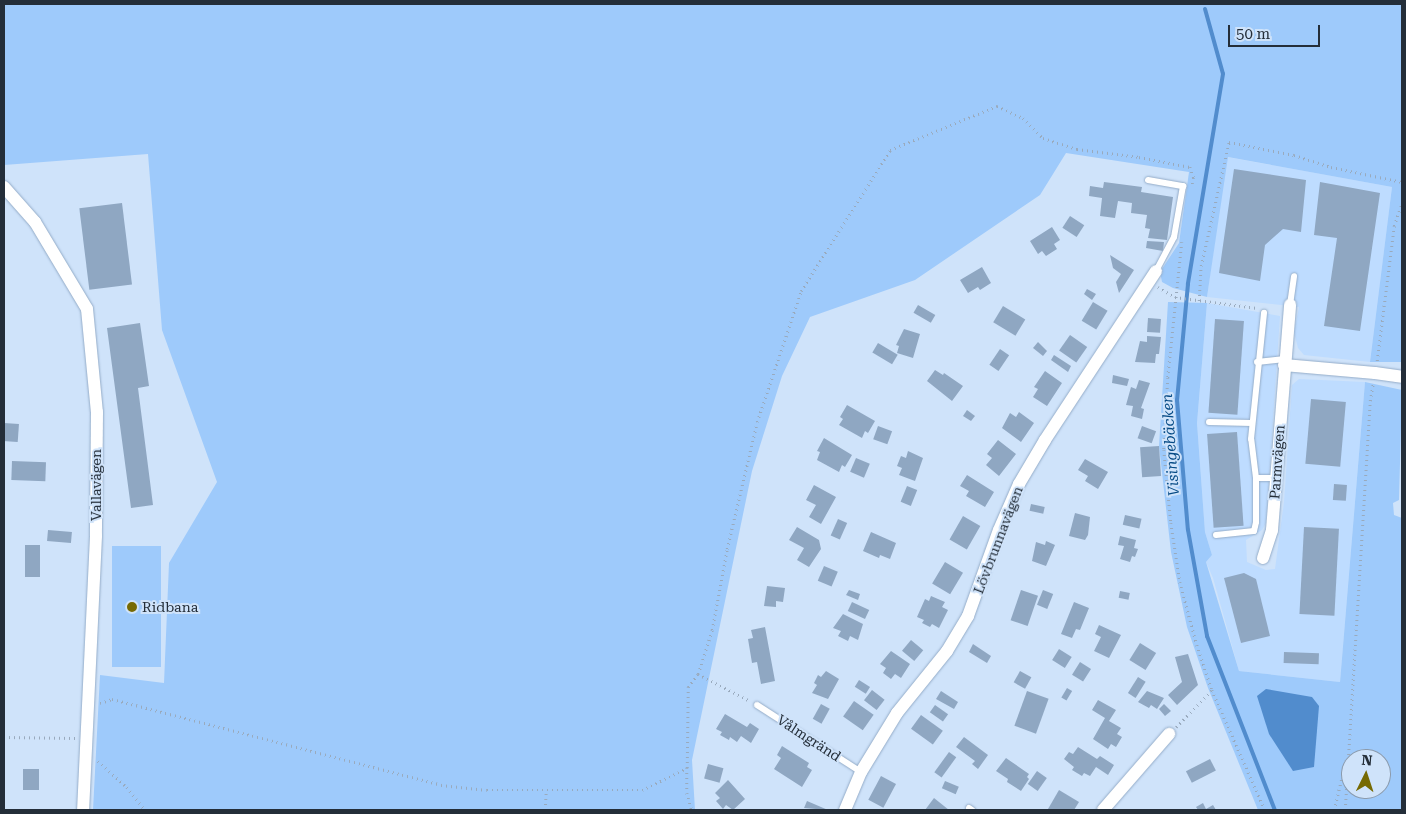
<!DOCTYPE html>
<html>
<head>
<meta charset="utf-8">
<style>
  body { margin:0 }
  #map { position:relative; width:1406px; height:814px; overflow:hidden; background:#cfe3fa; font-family:"Roboto Serif",serif }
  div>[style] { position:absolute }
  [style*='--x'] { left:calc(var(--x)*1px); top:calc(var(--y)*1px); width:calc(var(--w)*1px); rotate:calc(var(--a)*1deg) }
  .built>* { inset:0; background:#bedcff }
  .green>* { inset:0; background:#9ecafb; transform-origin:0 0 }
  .water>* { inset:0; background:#518ccd }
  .stream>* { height:4px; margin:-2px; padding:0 2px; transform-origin:2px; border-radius:2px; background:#518ccd }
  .building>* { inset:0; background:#8fa7c2; transform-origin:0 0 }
  .path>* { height:2.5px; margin-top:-1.25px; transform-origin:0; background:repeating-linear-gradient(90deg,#99aabd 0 1px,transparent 0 5px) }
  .roads { filter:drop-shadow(0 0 1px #94acc8) drop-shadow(0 0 1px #94acc8) }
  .service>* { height:6px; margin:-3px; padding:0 3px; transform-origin:3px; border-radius:3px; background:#fff }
  .minor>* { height:12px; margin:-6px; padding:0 6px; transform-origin:6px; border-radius:6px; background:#fff }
  .dots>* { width:14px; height:14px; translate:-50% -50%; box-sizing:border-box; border:2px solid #cfe3fa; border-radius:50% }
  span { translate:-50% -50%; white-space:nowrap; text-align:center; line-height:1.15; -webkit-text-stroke:4px #cfe3fa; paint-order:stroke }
  .street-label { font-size:14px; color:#242e39 }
  .poi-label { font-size:14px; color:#242e39 }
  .left { translate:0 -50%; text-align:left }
  .water-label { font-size:15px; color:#054a85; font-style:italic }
  .frame { position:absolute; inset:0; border:5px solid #242e39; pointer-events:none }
  .north { position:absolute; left:1341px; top:749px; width:50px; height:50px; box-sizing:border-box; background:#cfe3fa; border:1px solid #8b9bad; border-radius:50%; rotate:4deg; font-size:14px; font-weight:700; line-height:20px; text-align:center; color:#242e39 }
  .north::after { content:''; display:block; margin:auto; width:18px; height:22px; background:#766a03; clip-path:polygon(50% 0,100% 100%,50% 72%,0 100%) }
  .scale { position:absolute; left:1228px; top:25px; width:92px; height:22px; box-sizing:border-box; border:2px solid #242e39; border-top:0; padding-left:6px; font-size:15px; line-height:18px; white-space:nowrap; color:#242e39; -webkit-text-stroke:4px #cfe3fa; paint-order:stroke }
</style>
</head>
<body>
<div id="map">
  <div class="built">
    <div style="clip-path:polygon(1227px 157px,1392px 187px,1370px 362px,1304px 355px,1298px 348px,1294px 332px,1299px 307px,1207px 297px)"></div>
    <div style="clip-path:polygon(1207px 303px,1280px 316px,1266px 523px,1262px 530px,1246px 540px,1247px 562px,1266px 570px,1275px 569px,1284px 502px,1292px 385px,1299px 379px,1365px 382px,1340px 682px,1239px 671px,1213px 578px,1206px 562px,1212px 555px,1205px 532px,1197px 423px)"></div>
  </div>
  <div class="green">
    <div style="clip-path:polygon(4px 4px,1402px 4px,1402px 362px,1370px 362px,1392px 187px,1228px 157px,1207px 297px,1173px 288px,1162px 282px,1160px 272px,1179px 243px,1189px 172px,1066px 153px,1040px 195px,915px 280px,810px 317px,782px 376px,752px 471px,692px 760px,695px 810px,93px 810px,100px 675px,164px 683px,169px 563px,217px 482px,162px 330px,148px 154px,4px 165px)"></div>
    <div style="clip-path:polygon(evenodd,1168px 302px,1207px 303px,1197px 423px,1205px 532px,1212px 555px,1206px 562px,1239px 671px,1340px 682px,1365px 382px,1402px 390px,1399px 500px,1393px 503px,1394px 515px,1402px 518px,1402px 810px,1258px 810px,1208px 688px,1187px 627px,1171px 552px,1159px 446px,1168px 302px,1351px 759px,1381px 759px,1381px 789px,1351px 789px,1351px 759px)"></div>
    <div style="left:112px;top:546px;width:49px;height:121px"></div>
  </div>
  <div class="water">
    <div style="clip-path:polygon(1266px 689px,1312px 697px,1319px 706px,1314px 767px,1293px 771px,1269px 734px,1257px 696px)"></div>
  </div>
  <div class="stream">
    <div style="--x:1205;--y:9;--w:67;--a:74.5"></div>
    <div style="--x:1223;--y:74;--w:213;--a:99.5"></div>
    <div style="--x:1188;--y:284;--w:117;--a:95.4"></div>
    <div style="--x:1177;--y:400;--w:130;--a:85.2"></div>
    <div style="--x:1188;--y:530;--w:108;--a:79.8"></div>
    <div style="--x:1207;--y:636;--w:187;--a:68.7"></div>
  </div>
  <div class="building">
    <div style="clip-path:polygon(1234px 169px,1306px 180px,1301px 232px,1283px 229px,1265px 245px,1260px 281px,1219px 273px)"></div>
    <div style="clip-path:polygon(1104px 182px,1142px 187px,1141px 192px,1173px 197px,1167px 240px,1148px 238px,1150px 229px,1145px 228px,1147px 215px,1131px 213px,1132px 203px,1118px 201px,1115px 218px,1100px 216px,1102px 198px,1089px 196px,1090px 186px,1103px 188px)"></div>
    <div style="clip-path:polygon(1320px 182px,1380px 193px,1360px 331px,1324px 326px,1337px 238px,1314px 235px)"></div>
    <div style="left:122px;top:203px;width:82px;height:43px;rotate:83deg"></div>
    <div style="left:1070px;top:216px;width:17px;height:14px;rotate:33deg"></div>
    <div style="clip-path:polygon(1052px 227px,1060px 240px,1054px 244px,1057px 249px,1046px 256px,1042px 251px,1038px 254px,1030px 241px)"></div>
    <div style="clip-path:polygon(1147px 241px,1164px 242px,1163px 251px,1146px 248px)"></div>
    <div style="clip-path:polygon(1110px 255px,1134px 270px,1119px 293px,1116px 282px,1121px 274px,1113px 268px)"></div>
    <div style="clip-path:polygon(982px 267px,991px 283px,980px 290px,978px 287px,968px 293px,960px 280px)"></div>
    <div style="clip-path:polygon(1087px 289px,1096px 294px,1092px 300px,1084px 294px)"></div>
    <div style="left:1093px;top:302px;width:17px;height:22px;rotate:31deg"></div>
    <div style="left:918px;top:305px;width:20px;height:9px;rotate:30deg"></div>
    <div style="left:1003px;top:306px;width:26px;height:19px;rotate:31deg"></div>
    <div style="left:1148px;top:318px;width:13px;height:14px;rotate:4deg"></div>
    <div style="left:1215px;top:319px;width:29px;height:94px;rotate:4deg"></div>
    <div style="clip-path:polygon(140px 323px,149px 386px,138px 388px,153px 505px,131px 508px,107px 328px)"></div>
    <div style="clip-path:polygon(904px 329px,920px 334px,913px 358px,897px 353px,899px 346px,896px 345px)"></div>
    <div style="left:1070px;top:335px;width:21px;height:19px;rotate:35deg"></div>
    <div style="clip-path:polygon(1147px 336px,1161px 337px,1159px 354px,1156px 354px,1155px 363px,1135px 362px,1140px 341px,1147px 342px)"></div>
    <div style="clip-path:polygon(1038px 342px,1047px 351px,1043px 356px,1033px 348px)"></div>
    <div style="left:878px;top:343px;width:23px;height:11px;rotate:31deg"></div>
    <div style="left:1000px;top:349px;width:11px;height:19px;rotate:34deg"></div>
    <div style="clip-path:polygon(1054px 355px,1071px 366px,1068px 372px,1051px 360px)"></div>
    <div style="clip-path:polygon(935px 370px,943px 375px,944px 373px,963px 386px,952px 401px,927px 381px)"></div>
    <div style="clip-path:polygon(1045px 371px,1062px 383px,1047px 406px,1033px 397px,1038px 389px,1034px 387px)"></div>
    <div style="clip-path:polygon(1113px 375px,1129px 379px,1127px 386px,1112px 383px)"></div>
    <div style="clip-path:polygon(1139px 380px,1150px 383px,1141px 408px,1144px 409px,1142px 419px,1131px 416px,1133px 406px,1126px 405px,1131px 387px,1136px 389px)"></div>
    <div style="left:1311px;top:399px;width:35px;height:65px;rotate:5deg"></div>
    <div style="clip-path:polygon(847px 405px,875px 421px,868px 433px,865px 431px,862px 438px,839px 425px,843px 419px,840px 417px)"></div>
    <div style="clip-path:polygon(967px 410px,975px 416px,971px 421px,963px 416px)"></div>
    <div style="clip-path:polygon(1019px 412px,1034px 423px,1021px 442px,1002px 428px,1010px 413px,1016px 417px)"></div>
    <div style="left:4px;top:423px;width:15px;height:18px;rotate:4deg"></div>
    <div style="left:878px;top:426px;width:15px;height:14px;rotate:20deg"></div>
    <div style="left:1142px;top:426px;width:15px;height:13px;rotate:20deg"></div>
    <div style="left:1237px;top:432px;width:94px;height:30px;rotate:86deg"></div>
    <div style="clip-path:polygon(824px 438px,852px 455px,845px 467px,842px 465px,839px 472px,817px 460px,820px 452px,817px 451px)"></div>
    <div style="clip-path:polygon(998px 440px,1016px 454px,999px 476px,986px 465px,992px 458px,987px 454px)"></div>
    <div style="left:1159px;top:446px;width:30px;height:19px;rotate:86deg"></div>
    <div style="clip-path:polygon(908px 451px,923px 458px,915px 481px,899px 475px,902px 468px,897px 466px,901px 456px,906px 458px)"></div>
    <div style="left:856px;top:458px;width:15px;height:15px;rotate:23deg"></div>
    <div style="clip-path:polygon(1085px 459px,1108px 472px,1098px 489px,1085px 481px,1088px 476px,1078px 470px)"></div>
    <div style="left:12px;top:461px;width:34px;height:19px;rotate:2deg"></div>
    <div style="clip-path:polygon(967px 475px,994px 492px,985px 507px,966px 496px,969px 491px,960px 486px)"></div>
    <div style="left:1334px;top:484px;width:13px;height:16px;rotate:4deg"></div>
    <div style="clip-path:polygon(814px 485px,836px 497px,821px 524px,809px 517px,816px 505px,806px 500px)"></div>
    <div style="left:907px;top:486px;width:11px;height:17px;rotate:22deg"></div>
    <div style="left:1031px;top:504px;width:14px;height:7px;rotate:12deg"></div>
    <div style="clip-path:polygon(1075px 513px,1090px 517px,1088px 535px,1085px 540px,1069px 536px)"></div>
    <div style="left:1125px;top:515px;width:17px;height:10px;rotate:13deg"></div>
    <div style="left:963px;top:516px;width:20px;height:27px;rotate:30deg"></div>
    <div style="left:838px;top:519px;width:10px;height:18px;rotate:24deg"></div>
    <div style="clip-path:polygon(797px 527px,819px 540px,821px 549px,809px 567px,797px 560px,804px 548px,789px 540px)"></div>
    <div style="left:1304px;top:527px;width:35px;height:87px;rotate:3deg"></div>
    <div style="left:48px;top:530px;width:24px;height:11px;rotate:5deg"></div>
    <div style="clip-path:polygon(871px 532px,896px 543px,890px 559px,880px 555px,879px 558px,863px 551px)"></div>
    <div style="clip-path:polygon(1120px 536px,1136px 540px,1134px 548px,1138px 549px,1135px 557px,1132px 556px,1130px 562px,1120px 559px,1124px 546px,1118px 545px)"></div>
    <div style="clip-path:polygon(1046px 541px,1055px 545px,1046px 566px,1032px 561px,1036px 542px,1045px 545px)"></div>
    <div style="left:25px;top:545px;width:15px;height:32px"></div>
    <div style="left:945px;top:562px;width:21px;height:25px;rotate:31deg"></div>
    <div style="left:824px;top:566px;width:15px;height:16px;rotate:23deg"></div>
    <div style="clip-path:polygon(1244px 573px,1256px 579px,1270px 636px,1241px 643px,1224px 578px)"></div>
    <div style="clip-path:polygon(767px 586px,785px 588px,783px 602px,776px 601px,776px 607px,764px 606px)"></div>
    <div style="clip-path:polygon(849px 590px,860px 594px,858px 600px,846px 595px)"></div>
    <div style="left:1021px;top:590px;width:18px;height:32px;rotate:19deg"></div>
    <div style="left:1043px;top:590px;width:11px;height:16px;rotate:22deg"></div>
    <div style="left:1120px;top:591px;width:10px;height:7px;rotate:11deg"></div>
    <div style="clip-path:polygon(931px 596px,945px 602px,942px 607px,948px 610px,939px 628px,932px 624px,930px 627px,922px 623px,924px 620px,917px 617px,925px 599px,929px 601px)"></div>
    <div style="left:852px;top:602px;width:19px;height:10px;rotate:25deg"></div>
    <div style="clip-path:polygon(1074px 602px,1089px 608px,1080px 630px,1076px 629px,1072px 638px,1061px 634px)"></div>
    <div style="clip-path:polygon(843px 614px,863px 624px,858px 640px,850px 636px,848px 641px,838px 636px,841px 631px,833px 628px)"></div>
    <div style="clip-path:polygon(1099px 625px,1121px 635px,1109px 658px,1094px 651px,1101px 637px,1095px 634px)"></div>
    <div style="clip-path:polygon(765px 627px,775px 681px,761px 684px,757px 662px,752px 663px,748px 639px,753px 638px,751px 630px)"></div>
    <div style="left:911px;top:640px;width:16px;height:14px;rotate:40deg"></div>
    <div style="left:1140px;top:643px;width:19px;height:20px;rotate:32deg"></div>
    <div style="clip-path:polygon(973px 644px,991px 656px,987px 663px,969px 652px)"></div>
    <div style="left:1059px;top:649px;width:15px;height:13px;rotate:32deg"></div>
    <div style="clip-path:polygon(891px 651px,910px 664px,901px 678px,895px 674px,891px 679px,883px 673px,886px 668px,880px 664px)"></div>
    <div style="left:1284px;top:652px;width:35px;height:11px;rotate:2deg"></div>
    <div style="clip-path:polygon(1188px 654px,1198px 685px,1177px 705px,1168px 695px,1182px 682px,1175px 657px)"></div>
    <div style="left:1080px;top:662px;width:13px;height:15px;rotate:32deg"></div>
    <div style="clip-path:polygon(826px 671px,839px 679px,828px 699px,812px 693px,817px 685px,814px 683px,818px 675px,821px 677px)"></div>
    <div style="left:1020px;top:671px;width:13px;height:13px;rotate:29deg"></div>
    <div style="left:1138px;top:677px;width:9px;height:19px;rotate:32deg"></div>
    <div style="left:859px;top:680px;width:13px;height:8px;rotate:32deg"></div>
    <div style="left:1067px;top:688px;width:6px;height:11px;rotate:31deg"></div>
    <div style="left:872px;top:690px;width:16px;height:13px;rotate:38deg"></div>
    <div style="clip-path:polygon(941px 691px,958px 702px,954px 709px,936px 699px)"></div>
    <div style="left:1027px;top:691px;width:23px;height:37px;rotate:20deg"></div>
    <div style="clip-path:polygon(1147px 691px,1164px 698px,1157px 709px,1151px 705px,1149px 708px,1138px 702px)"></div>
    <div style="clip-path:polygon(1098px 700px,1116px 710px,1109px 721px,1121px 728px,1117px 734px,1122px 737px,1116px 747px,1111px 744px,1108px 749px,1093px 739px,1105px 718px,1092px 710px)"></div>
    <div style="left:854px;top:701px;width:24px;height:19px;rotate:35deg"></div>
    <div style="left:821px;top:704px;width:10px;height:17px;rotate:29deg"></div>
    <div style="clip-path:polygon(1164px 704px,1171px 711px,1165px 716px,1159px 709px)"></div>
    <div style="left:935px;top:705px;width:16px;height:9px;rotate:35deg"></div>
    <div style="clip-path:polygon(725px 714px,747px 727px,750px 723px,759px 729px,751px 743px,741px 736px,737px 742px,730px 737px,729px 740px,720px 735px,722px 732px,716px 729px)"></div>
    <div style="left:921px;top:715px;width:27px;height:17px;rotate:36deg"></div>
    <div style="clip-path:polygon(964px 737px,988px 755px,978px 769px,972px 764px,975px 761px,956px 747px)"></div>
    <div style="clip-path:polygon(782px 746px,809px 763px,807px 767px,812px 770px,802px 787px,774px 769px,781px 758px,777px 755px)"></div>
    <div style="clip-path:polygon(1078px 747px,1097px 759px,1100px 756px,1114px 765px,1108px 775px,1096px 767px,1090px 776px,1084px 773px,1082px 776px,1072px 770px,1074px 767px,1064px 759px,1069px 752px,1073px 754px)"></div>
    <div style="left:949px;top:752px;width:9px;height:25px;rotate:36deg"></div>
    <div style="clip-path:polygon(1006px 758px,1029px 774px,1027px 777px,1029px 779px,1021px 791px,1007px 782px,1008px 779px,996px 771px)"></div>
    <div style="left:1210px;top:759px;width:13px;height:27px;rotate:63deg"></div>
    <div style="left:708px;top:764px;width:16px;height:15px;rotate:15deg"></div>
    <div style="left:23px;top:769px;width:16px;height:21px"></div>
    <div style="left:1037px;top:771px;width:12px;height:16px;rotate:35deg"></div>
    <div style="left:881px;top:776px;width:17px;height:27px;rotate:28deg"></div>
    <div style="clip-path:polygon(728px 780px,745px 799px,733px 810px,726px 805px,723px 809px,716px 801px,720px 798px,715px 793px)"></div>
    <div style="left:945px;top:781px;width:15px;height:8px;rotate:23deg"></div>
    <div style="clip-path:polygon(1059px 790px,1079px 802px,1074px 810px,1048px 809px)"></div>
    <div style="clip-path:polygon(934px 798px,949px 810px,925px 810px)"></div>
    <div style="clip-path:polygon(807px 801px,828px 810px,804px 808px)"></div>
    <div style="clip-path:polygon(1203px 803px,1206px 809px,1213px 805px,1216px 810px,1198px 810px,1196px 807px)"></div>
  </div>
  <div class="path">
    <div style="--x:1182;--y:242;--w:137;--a:95.9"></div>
    <div style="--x:1168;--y:378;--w:72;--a:93.2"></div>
    <div style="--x:1164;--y:450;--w:73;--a:84.5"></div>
    <div style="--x:1171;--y:523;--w:60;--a:81.3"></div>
    <div style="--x:1180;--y:582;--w:65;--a:74.9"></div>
    <div style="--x:1197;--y:645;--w:47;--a:71.6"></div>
    <div style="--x:1212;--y:690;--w:131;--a:66.2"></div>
    <div style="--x:1158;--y:287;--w:20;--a:30"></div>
    <div style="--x:1175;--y:297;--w:83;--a:7.6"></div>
    <div style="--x:1199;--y:301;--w:35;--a:-87"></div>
    <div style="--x:1201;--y:266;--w:127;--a:-77.3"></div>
    <div style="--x:1229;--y:142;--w:66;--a:11.3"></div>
    <div style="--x:1294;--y:155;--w:39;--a:18"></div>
    <div style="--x:1331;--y:167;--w:73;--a:11.9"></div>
    <div style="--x:1377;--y:361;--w:136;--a:-82.8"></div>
    <div style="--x:1394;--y:226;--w:24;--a:-71"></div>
    <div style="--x:698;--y:674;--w:46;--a:-72.3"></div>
    <div style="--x:712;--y:630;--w:82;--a:-79.5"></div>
    <div style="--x:727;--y:549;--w:130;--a:-76.7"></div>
    <div style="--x:757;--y:422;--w:138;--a:-71.4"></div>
    <div style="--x:801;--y:291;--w:167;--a:-57.7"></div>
    <div style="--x:890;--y:150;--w:116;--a:-22.4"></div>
    <div style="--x:997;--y:106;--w:29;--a:25"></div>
    <div style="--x:1023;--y:118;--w:28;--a:45"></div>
    <div style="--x:1043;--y:138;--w:36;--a:18"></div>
    <div style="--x:1077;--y:149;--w:63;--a:7.4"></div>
    <div style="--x:1139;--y:157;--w:52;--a:11.1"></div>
    <div style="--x:1190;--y:167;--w:12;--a:70"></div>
    <div style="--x:1194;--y:178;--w:7;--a:106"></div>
    <div style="--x:100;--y:703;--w:13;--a:-18"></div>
    <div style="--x:112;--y:699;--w:340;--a:14.6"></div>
    <div style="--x:441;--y:785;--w:46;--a:6.2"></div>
    <div style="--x:487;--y:790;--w:155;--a:0"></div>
    <div style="--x:642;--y:790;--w:50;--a:-26.1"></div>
    <div style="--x:687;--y:768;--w:81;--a:-89.3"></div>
    <div style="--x:688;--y:687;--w:16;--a:-52"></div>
    <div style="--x:698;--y:674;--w:59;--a:27.4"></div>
    <div style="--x:1176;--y:727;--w:52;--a:-45.8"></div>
    <div style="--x:4;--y:737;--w:71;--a:0.8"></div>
    <div style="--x:98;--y:761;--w:39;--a:42"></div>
    <div style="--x:127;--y:787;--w:29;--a:52"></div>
    <div style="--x:687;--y:768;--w:25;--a:90"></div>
    <div style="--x:687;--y:793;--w:18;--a:74"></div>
    <div style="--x:545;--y:810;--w:19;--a:-87"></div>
    <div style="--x:1334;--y:810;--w:51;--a:-76.5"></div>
    <div style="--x:1345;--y:810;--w:410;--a:-86.5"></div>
    <div style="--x:1370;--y:401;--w:17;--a:-80"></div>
  </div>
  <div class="roads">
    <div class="service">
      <div style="--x:1148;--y:180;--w:36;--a:10"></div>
      <div style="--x:1183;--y:186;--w:52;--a:100"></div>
      <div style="--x:1174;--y:237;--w:38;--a:118"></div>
      <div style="--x:1290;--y:305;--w:29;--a:-82"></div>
      <div style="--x:1257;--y:362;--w:28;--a:-6"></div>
      <div style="--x:1209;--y:422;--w:43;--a:1.3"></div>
      <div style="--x:1256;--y:478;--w:19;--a:0"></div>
      <div style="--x:1216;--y:535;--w:38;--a:-6"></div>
      <div style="--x:1254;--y:531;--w:9;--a:-77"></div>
      <div style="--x:1256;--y:522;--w:44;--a:-90"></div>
      <div style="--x:1256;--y:478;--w:39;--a:-97"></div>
      <div style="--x:1251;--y:439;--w:127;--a:-84.1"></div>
      <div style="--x:757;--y:705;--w:124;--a:32.8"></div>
      <div style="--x:969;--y:808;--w:4;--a:34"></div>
    </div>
    <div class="minor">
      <div style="--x:4;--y:187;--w:47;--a:48.5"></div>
      <div style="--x:35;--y:222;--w:101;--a:59.1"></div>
      <div style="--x:87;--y:309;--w:103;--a:84.5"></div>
      <div style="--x:97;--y:412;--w:124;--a:90.5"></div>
      <div style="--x:96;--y:536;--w:274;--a:92.7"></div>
      <div style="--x:1284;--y:365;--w:91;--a:5"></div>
      <div style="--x:1375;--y:373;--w:27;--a:8"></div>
      <div style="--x:1263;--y:558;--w:29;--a:-72"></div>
      <div style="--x:1272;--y:530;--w:226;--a:-85.4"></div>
      <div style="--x:845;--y:810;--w:41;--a:-67.2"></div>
      <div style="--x:861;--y:772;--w:69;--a:-58.6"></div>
      <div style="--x:897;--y:713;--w:80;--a:-51.1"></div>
      <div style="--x:947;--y:651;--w:41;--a:-59"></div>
      <div style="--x:968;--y:616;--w:91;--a:-70.2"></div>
      <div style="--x:999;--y:530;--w:50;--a:-66.5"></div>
      <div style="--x:1019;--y:484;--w:51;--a:-59.4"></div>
      <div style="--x:1045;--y:440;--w:202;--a:-56.7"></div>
      <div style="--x:1103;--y:810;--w:101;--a:-49"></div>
    </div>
  </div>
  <div class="dots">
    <div style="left:132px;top:607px;background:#766a03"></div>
  </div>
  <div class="street-label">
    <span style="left:1277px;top:462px;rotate:-86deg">Parmvägen</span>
    <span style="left:96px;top:485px;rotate:-90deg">Vallavägen</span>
    <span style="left:998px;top:540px;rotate:-69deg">Lövbrunnavägen</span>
    <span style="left:809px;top:738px;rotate:33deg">Vålmgränd</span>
  </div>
  <div class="poi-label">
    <span class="left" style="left:142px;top:607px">Ridbana</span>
  </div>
  <div class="water-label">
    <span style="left:1171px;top:445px;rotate:-94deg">Visingebäcken</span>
  </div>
  <div class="frame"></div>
  <div class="north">N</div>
  <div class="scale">50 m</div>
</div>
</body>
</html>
